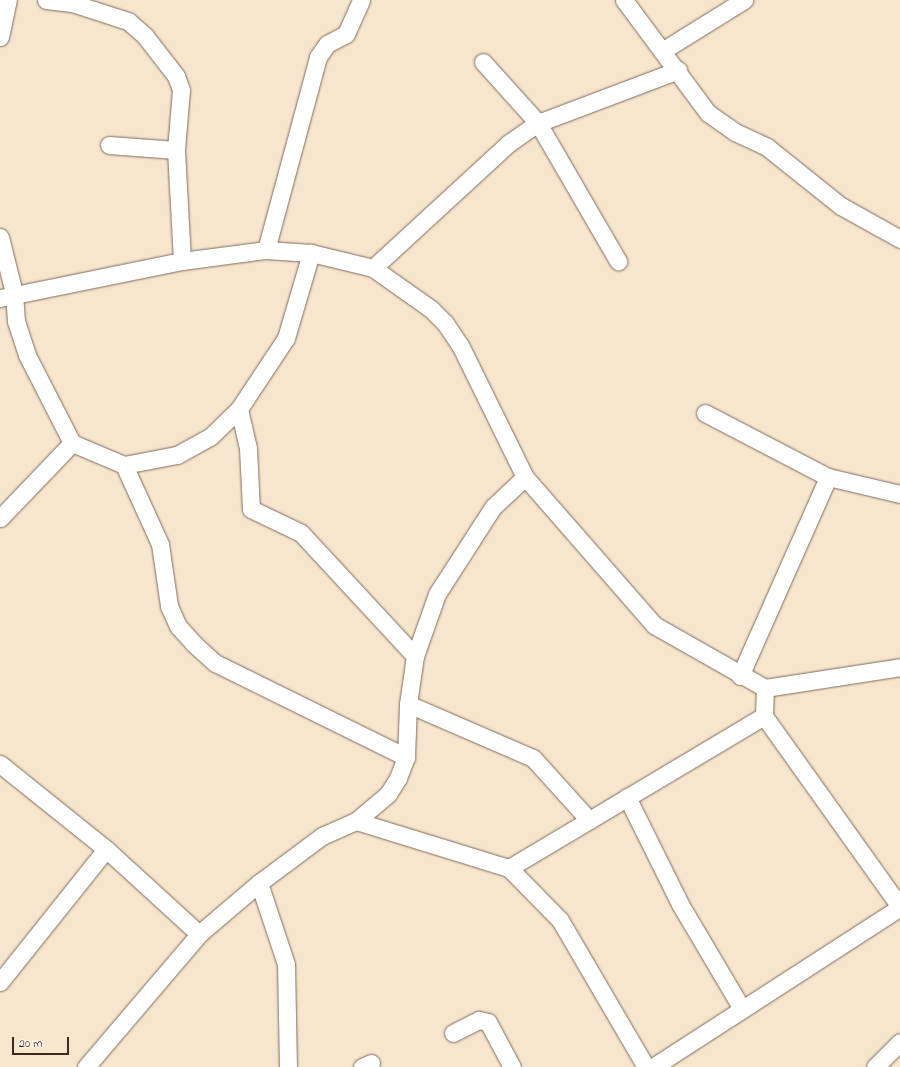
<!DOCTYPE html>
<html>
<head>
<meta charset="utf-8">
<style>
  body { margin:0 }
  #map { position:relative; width:900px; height:1067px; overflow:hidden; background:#f7e6ce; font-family:"Indie Flower",sans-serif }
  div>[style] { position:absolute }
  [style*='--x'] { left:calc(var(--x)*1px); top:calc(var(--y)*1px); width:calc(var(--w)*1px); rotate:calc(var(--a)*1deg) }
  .roads { filter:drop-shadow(0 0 1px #7d6c5c) drop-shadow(0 0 1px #7d6c5c) }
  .street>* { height:17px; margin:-8.5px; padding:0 8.5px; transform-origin:8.5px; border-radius:8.5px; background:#fff }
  span { translate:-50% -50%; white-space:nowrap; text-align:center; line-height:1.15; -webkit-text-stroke:3px #fcf5e5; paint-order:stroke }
  .scale { position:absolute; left:12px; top:1037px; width:57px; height:18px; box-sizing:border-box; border:2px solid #3b2a1e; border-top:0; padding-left:5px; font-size:12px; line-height:14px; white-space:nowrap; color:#3b2a1e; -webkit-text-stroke:3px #fcf5e5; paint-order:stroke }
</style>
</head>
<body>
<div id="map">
  <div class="roads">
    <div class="street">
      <div style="--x:46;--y:0;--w:26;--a:7"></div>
      <div style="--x:72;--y:3;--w:59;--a:17.8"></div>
      <div style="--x:128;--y:21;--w:23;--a:41"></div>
      <div style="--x:145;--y:36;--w:51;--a:52.2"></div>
      <div style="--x:176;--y:76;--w:15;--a:70"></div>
      <div style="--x:181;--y:90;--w:60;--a:94.8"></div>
      <div style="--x:176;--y:150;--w:111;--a:86.9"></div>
      <div style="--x:624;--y:0;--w:141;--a:53.4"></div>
      <div style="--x:708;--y:113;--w:33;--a:35"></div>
      <div style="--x:735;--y:132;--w:35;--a:25"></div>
      <div style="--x:767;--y:147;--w:95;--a:38.6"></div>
      <div style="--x:841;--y:206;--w:68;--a:29.2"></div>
      <div style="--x:0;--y:37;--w:38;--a:-78"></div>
      <div style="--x:662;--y:51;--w:97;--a:-31.9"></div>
      <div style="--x:483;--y:62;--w:82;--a:48"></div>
      <div style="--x:538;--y:123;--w:160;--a:59.9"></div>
      <div style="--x:109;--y:145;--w:67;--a:4.3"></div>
      <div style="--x:0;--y:237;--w:58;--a:76"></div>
      <div style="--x:14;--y:293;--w:28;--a:86"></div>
      <div style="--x:16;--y:321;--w:36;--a:72"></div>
      <div style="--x:27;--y:355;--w:99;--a:62.9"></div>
      <div style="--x:72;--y:443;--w:104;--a:133.8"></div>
      <div style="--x:266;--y:250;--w:200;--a:-74.9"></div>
      <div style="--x:318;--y:57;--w:16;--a:-55"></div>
      <div style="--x:327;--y:44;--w:21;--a:-28"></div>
      <div style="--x:346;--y:34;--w:37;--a:-66"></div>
      <div style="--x:373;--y:268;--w:185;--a:-42.6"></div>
      <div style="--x:509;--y:143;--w:35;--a:-35"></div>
      <div style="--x:538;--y:123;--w:150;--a:-20.7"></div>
      <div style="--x:0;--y:298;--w:186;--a:-11.5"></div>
      <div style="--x:182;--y:261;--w:85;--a:-7.5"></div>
      <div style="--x:266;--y:250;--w:45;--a:3.8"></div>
      <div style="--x:311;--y:253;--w:64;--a:13.6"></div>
      <div style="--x:373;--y:268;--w:71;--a:35.3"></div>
      <div style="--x:431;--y:309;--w:20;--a:45"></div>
      <div style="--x:445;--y:323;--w:27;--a:56"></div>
      <div style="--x:460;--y:345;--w:147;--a:63.8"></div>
      <div style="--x:525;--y:477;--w:196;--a:48.9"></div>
      <div style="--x:654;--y:625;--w:128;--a:29.6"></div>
      <div style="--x:765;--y:688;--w:137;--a:-8.8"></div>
      <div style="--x:239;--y:409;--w:40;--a:77"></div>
      <div style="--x:248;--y:448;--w:61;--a:87.2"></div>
      <div style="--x:251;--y:509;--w:55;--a:25.6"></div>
      <div style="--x:301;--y:533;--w:168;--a:47.2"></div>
      <div style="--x:705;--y:413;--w:139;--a:27.5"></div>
      <div style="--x:828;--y:477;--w:74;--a:13.3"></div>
      <div style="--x:72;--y:443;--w:56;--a:22.9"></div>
      <div style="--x:124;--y:465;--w:54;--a:-10.7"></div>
      <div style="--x:177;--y:455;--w:38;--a:-29"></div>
      <div style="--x:210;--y:437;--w:40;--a:-44"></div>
      <div style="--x:239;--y:409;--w:85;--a:-56.5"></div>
      <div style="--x:286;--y:338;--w:89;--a:-73.6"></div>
      <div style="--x:124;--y:465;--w:87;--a:65.5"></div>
      <div style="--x:160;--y:544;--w:63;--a:81.7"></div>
      <div style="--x:169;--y:606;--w:22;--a:66"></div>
      <div style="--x:178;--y:626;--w:24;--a:48"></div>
      <div style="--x:194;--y:644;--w:28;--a:42"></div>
      <div style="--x:215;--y:663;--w:213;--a:26.2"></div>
      <div style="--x:525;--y:477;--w:44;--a:136.8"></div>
      <div style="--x:493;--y:507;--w:103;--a:122.8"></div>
      <div style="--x:437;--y:594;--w:66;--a:109.5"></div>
      <div style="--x:415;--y:656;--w:49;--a:98.3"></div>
      <div style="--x:408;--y:704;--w:136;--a:23.4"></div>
      <div style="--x:533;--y:758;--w:84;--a:47.9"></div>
      <div style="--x:740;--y:676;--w:218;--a:-66.1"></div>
      <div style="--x:764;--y:716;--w:28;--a:-88"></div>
      <div style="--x:0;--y:764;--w:136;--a:38.7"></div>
      <div style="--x:627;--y:797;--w:119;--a:63.6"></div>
      <div style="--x:680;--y:904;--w:122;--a:59.4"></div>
      <div style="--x:356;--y:821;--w:42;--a:-40.2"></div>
      <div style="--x:388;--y:794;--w:19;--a:-58"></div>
      <div style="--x:398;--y:778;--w:22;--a:-69"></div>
      <div style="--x:406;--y:757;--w:53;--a:-87.8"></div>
      <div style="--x:509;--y:868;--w:73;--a:45.6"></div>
      <div style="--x:560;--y:920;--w:170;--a:59.7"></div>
      <div style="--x:259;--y:883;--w:85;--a:71.6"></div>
      <div style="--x:286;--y:964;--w:103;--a:88.9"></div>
      <div style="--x:0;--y:982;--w:170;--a:-51.4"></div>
      <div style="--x:106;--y:849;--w:126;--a:42.4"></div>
      <div style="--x:453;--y:1033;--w:29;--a:-27"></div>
      <div style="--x:479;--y:1020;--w:9;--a:13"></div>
      <div style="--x:488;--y:1022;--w:51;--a:61.9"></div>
      <div style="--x:86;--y:1067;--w:175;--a:-49.6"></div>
      <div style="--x:199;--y:934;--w:79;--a:-40.4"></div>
      <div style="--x:259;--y:883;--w:79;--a:-36.7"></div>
      <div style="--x:322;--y:836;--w:37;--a:-24"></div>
      <div style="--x:356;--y:821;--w:160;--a:17.1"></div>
      <div style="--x:509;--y:868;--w:297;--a:-30.8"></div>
      <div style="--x:764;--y:716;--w:234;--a:54.5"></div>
      <div style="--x:362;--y:1067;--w:10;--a:-24"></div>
      <div style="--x:653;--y:1067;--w:294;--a:-32.9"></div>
      <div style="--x:875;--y:1067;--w:35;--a:-45"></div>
    </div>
  </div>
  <div class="scale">20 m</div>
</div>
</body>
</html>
